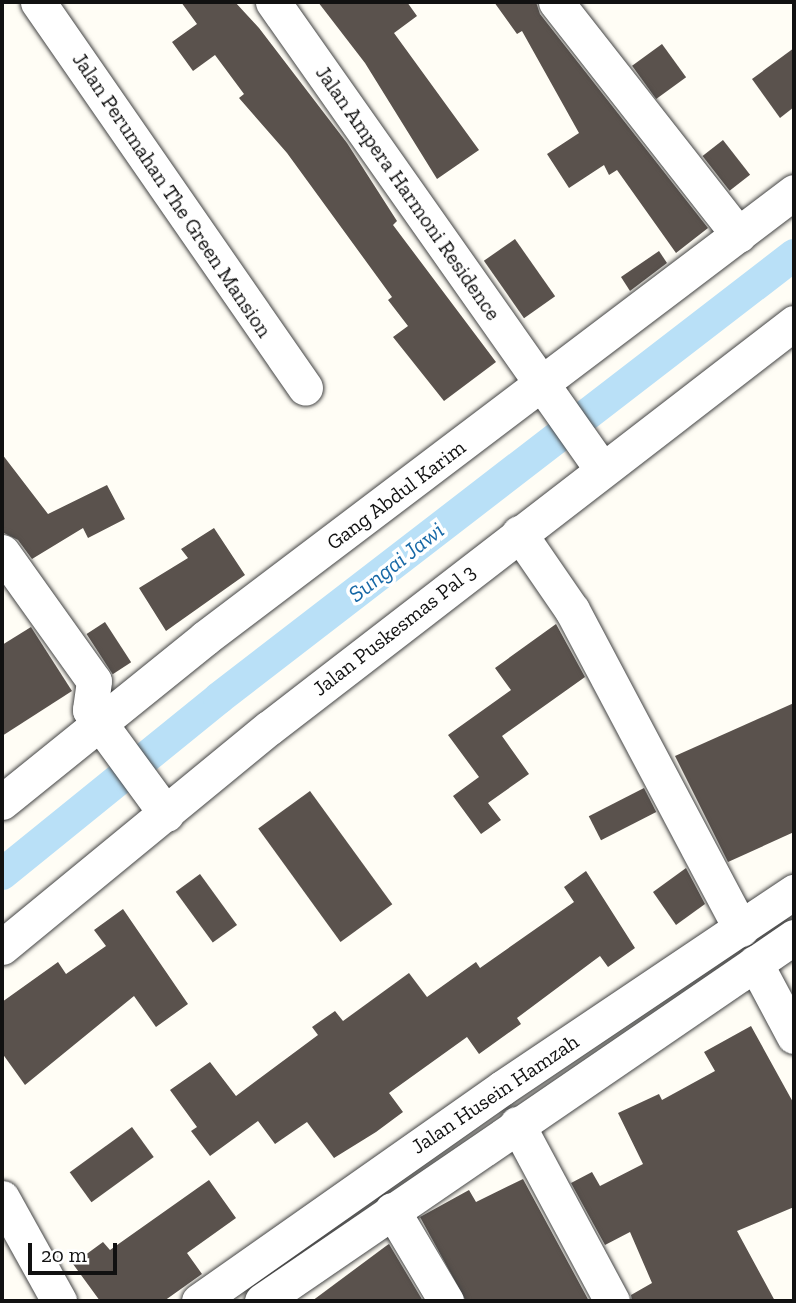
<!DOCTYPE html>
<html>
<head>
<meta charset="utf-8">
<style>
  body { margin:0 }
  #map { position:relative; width:796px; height:1303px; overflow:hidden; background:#fffdf5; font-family:"Zilla Slab",serif }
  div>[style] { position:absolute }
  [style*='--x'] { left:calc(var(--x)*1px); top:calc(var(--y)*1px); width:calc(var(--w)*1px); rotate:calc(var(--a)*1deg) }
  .canal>* { height:32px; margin:-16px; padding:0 16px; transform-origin:16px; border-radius:16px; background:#b9e0f7 }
  .building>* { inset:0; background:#5a524d; transform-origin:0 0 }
  .roads { filter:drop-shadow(0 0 2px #444) drop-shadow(0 0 2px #444) }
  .minor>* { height:35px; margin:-17.5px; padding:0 17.5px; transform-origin:17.5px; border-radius:17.5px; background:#fff }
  span { translate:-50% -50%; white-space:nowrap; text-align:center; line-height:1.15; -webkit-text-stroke:7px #fff; paint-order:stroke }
  .street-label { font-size:21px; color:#111 }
  .water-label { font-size:23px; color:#1768a6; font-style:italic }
  .frame { position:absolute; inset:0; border:4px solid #111; pointer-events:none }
  .scale { position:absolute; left:28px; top:1243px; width:89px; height:32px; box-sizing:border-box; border:4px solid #111; border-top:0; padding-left:9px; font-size:21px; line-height:24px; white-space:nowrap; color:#111; -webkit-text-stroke:5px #fff; paint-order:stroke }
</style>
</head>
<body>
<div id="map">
  <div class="canal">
    <div style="--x:2;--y:874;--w:279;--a:-39"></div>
    <div style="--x:219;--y:698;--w:726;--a:-37.61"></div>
  </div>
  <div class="building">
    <div style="clip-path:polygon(181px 2px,235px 2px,259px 28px,347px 143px,397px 221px,393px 225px,496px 362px,444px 401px,393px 337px,408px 326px,388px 300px,392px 297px,287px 153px,239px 98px,244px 94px,215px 55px,193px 71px,172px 42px,197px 24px)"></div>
    <div style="clip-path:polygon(318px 2px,407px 2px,417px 16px,394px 33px,479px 150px,437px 179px,365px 63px)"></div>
    <div style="clip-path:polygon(494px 2px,536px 2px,540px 14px,708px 228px,676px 253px,617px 170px,609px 175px,604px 165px,569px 188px,547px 154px,579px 133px,522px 31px,517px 34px)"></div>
    <div style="left:662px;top:44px;width:41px;height:37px;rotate:54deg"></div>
    <div style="clip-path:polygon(794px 48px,794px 107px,780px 118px,752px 79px)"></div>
    <div style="left:723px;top:140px;width:44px;height:26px;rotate:52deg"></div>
    <div style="left:515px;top:239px;width:70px;height:38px;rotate:55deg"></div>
    <div style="clip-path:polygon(659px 251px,667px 263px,630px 291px,621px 277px)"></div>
    <div style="clip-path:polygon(2px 454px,48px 514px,107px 485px,125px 519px,88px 538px,83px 528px,32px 559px,18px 540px,2px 532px)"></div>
    <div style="clip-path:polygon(214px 528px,245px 575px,166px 631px,139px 588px,188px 558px,181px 549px)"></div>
    <div style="left:105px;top:622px;width:48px;height:22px;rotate:57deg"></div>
    <div style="clip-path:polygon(556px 624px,585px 677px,502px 736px,529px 774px,488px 803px,501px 820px,481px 834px,453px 796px,479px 777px,448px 735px,511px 690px,495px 668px)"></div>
    <div style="clip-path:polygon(31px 627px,72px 691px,2px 736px,2px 645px)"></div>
    <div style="clip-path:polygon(794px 703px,794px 832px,728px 862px,675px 756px)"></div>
    <div style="left:644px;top:788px;width:27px;height:62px;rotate:63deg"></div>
    <div style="left:310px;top:791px;width:140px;height:64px;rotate:54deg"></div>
    <div style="clip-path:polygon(686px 868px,705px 904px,676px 925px,653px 892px)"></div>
    <div style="clip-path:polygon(586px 871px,635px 948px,608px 967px,600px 956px,517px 1018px,521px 1024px,479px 1054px,467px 1037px,389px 1093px,403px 1112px,376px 1132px,334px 1158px,307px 1122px,275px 1144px,258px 1121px,210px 1156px,191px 1131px,197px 1127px,170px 1090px,210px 1062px,236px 1096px,318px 1035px,312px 1027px,335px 1011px,343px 1021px,409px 973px,427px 997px,476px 962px,480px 968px,574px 902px,564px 887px)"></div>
    <div style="left:200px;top:874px;width:63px;height:30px;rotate:54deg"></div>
    <div style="clip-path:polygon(123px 909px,188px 1004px,156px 1027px,134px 996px,25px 1085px,2px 1053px,2px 1002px,58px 962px,66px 974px,106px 946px,94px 930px)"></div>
    <div style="clip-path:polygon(751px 1026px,794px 1104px,794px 1207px,737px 1231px,775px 1301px,632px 1301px,631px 1295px,652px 1283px,630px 1232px,605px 1245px,571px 1183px,592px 1172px,600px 1186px,643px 1164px,618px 1113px,659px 1094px,662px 1100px,715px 1071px,704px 1052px)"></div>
    <div style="left:132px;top:1127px;width:37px;height:77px;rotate:54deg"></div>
    <div style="clip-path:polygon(523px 1179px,589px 1301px,466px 1301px,420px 1217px,469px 1190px,476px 1202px)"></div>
    <div style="clip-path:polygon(209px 1180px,236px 1218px,187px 1253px,202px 1274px,164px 1301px,100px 1301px,73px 1264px,103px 1242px,110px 1250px)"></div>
    <div style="clip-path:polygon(389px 1244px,423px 1301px,312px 1301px,386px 1246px)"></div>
  </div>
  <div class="roads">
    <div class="minor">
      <div style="--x:38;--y:2;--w:469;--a:55.3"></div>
      <div style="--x:273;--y:2;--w:570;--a:54.86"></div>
      <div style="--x:556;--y:2;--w:296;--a:51.9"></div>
      <div style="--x:519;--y:533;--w:93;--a:55.5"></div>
      <div style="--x:572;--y:610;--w:361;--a:62.1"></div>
      <div style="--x:2;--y:552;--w:158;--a:54.5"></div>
      <div style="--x:94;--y:681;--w:29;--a:98"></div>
      <div style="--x:90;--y:710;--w:129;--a:53.8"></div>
      <div style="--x:2;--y:802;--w:261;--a:-38.9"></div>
      <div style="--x:205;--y:638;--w:739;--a:-37.13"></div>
      <div style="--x:2;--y:947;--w:345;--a:-39.4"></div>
      <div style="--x:269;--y:728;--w:663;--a:-37.65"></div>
      <div style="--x:755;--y:963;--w:83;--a:61.9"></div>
      <div style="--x:517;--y:1124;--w:201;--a:61.8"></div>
      <div style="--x:2;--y:1198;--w:118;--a:61"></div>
      <div style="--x:392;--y:1210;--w:106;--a:59.3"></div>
      <div style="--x:199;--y:1301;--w:370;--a:-35.1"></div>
      <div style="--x:502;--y:1088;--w:352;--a:-33.9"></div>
      <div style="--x:262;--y:1301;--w:645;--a:-34.38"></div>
    </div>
  </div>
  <div class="street-label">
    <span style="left:408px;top:193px;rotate:55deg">Jalan Ampera Harmoni Residence</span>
    <span style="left:172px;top:195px;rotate:56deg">Jalan Perumahan The Green Mansion</span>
    <span style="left:396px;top:495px;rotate:-37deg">Gang Abdul Karim</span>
    <span style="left:394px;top:630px;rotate:-38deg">Jalan Puskesmas Pal 3</span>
    <span style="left:495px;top:1094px;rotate:-34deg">Jalan Husein Hamzah</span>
  </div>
  <div class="water-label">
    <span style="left:396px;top:562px;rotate:-38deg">Sungai Jawi</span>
  </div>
  <div class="frame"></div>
  <div class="scale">20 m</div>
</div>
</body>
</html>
